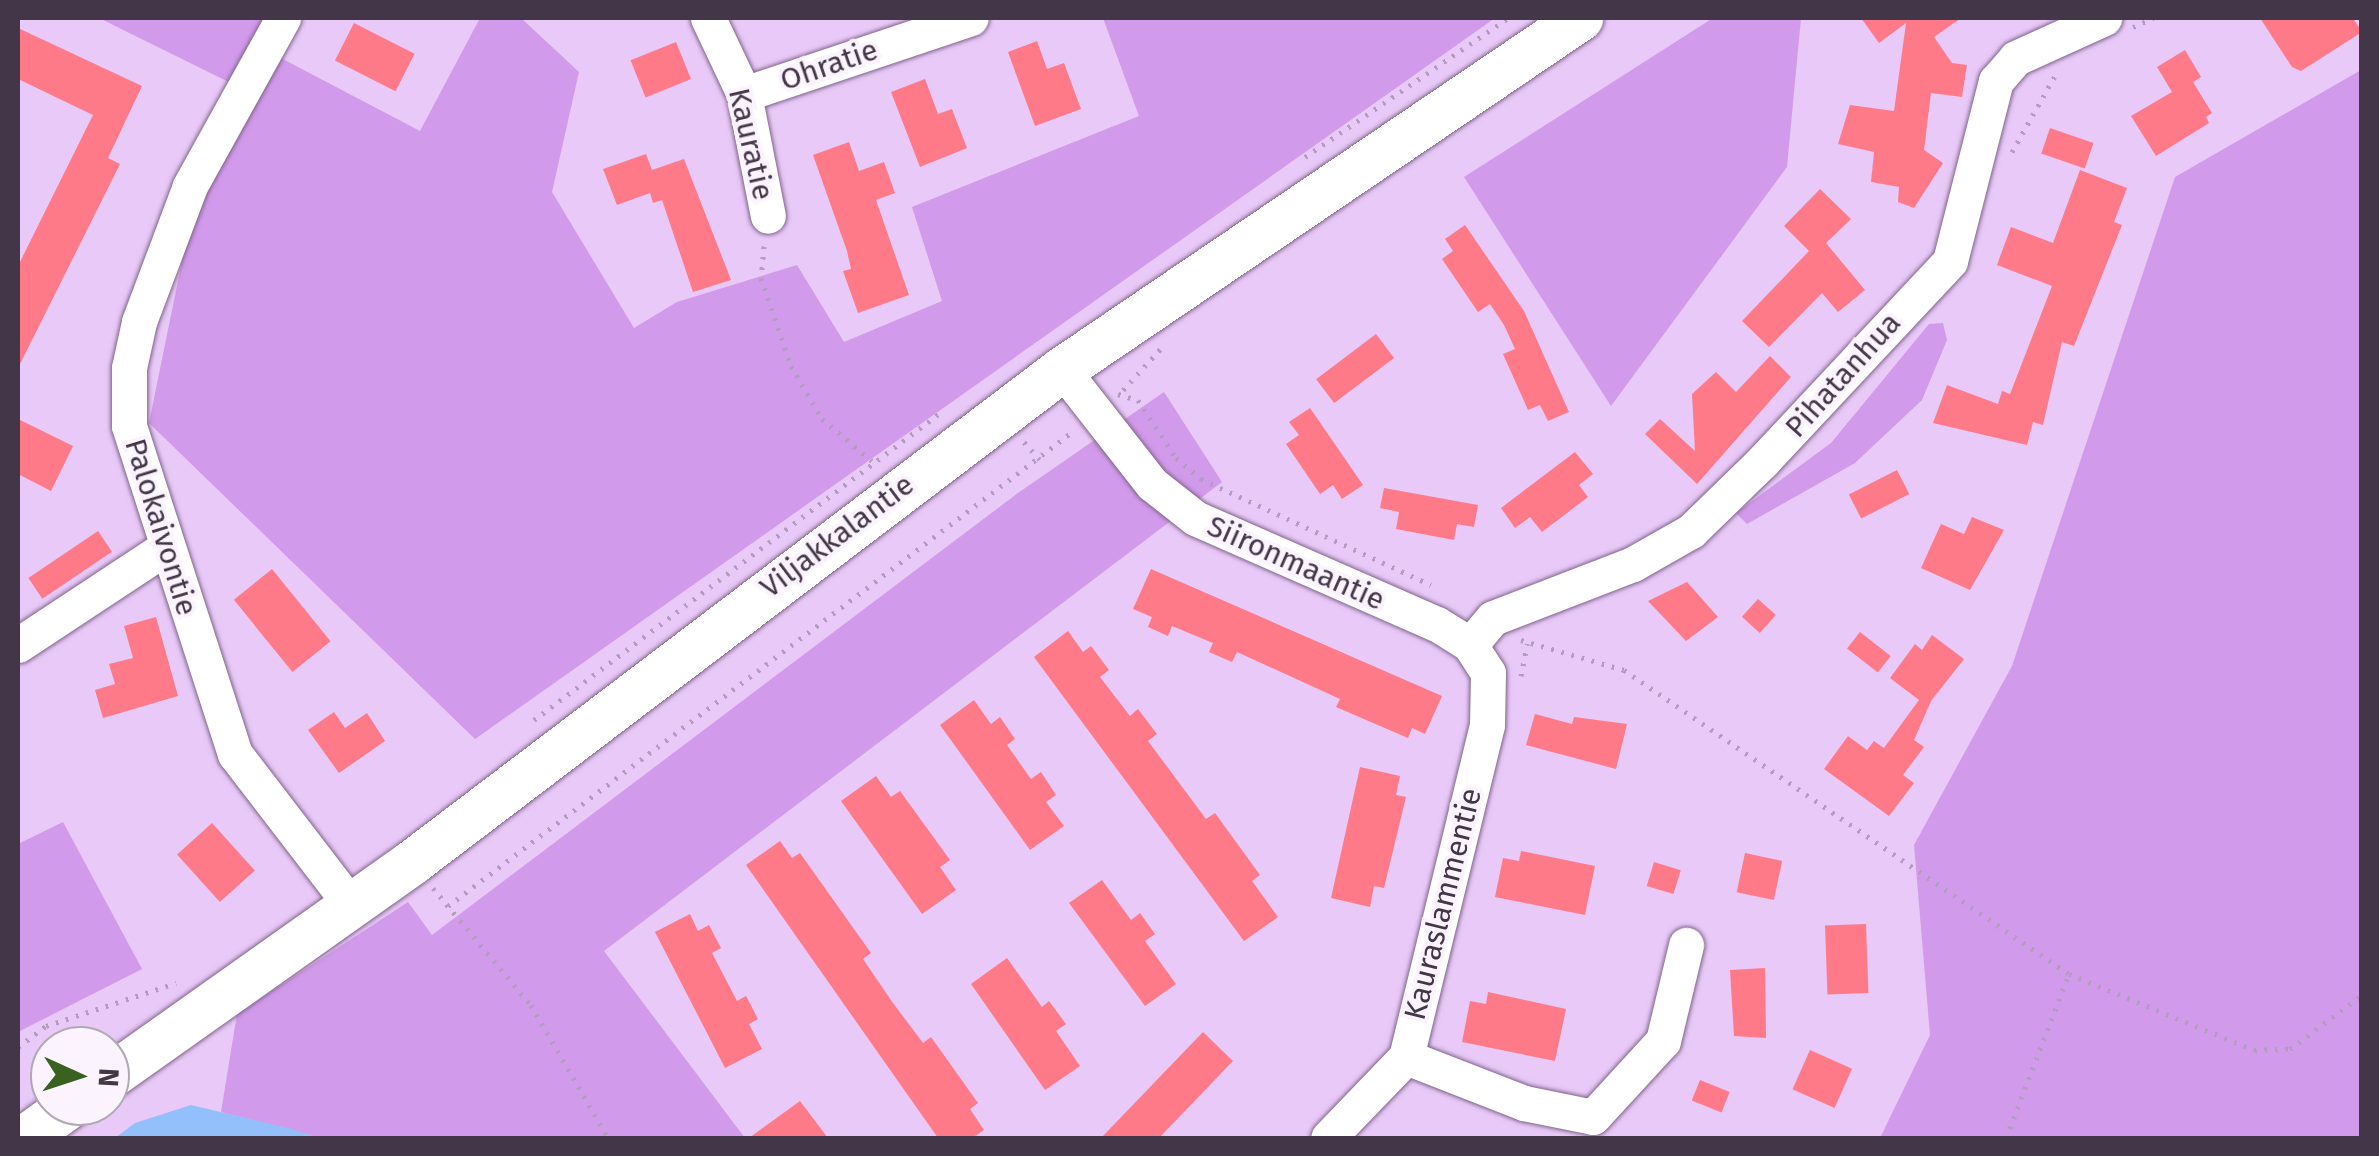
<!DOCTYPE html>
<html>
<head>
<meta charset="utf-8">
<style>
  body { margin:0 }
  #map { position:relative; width:2379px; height:1156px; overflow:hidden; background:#e8c9f7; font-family:"Fira Sans",sans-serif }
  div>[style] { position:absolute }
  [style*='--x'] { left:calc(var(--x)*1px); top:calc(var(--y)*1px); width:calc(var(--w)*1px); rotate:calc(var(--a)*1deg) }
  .green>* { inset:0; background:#d29aeb }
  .water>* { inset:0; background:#93c0fb }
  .building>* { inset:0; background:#ff7a89; transform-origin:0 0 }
  .path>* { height:5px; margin-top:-2.5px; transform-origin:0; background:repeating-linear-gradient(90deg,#b49bc0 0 2.5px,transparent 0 10.5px) }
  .roads { filter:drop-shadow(0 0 2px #80648d) drop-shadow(0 0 2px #80648d) }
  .minor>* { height:35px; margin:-17.5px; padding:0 17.5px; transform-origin:17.5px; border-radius:17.5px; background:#fff }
  .major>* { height:45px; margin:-22.5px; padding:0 22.5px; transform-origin:22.5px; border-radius:22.5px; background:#fff }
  span { translate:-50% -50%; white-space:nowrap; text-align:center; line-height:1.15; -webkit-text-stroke:8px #fbf4fe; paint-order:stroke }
  .street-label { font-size:30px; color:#423648 }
  .frame { position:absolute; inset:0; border:20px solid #423648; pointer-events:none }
  .north { position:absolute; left:30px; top:1026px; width:100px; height:100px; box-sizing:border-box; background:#fbf4fe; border:2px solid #b1a8b5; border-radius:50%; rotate:93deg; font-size:28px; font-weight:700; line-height:40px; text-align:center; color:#423648 }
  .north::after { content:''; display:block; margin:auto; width:35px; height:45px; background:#39621e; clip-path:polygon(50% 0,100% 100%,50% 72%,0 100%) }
</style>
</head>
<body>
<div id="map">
  <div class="green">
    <div style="clip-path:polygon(99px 18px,287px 18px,277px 56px,420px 131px,480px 18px,521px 18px,579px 72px,552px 192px,634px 328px,677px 302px,797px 265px,844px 342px,942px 301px,912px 207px,1139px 116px,1103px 18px,1495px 18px,475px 739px,149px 423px,192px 212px,255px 95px)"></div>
    <div style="clip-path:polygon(1713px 18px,1801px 18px,1787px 167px,1611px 406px,1464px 177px)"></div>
    <div style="clip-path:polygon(2361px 70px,2361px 1138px,1880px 1138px,1930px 1035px,1914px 845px,2012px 666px,2175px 177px)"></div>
    <div style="clip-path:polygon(1943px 323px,1947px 340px,1922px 400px,1855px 463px,1747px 524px,1736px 513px,1831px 443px,1929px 324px)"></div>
    <div style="clip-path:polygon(1164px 392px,1222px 482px,604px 951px,745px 1138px,320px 1138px,221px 1112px,237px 1014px,408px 902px,432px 935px,1018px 493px)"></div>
    <div style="clip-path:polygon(63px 822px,142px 969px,18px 1032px,18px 844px)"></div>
  </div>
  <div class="water">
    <div style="clip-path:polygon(191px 1105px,288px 1128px,320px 1138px,115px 1138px,135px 1123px)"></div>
  </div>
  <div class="building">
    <div style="clip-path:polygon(1861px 18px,1961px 18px,1934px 37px,1952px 63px,1967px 65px,1962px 97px,1931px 93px,1924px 150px,1943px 163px,1914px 208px,1898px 202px,1899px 187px,1871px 182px,1874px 152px,1838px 144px,1850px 105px,1894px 111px,1906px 23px,1879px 43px)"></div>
    <div style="clip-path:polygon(2260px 18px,2353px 18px,2362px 32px,2301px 71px,2292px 67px)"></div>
    <div style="left:354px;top:23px;width:68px;height:42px;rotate:27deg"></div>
    <div style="clip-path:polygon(18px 28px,142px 86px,108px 158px,120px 164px,18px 368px,18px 266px,93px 115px,18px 79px)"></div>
    <div style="clip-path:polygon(1037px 41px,1047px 69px,1064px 63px,1081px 109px,1035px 126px,1008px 52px)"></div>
    <div style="left:676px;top:42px;width:40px;height:49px;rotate:68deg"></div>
    <div style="clip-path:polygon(2185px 50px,2201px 77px,2193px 82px,2212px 113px,2206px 117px,2209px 123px,2156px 156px,2131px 116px,2172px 92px,2157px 67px)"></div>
    <div style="clip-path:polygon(925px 79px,938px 114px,952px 109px,967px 148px,920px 167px,891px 92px)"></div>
    <div style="left:2050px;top:128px;width:46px;height:27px;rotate:19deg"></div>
    <div style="clip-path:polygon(849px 142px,859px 171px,884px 162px,895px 193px,876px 200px,909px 295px,858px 313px,843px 271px,851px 269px,847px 251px,813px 155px)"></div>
    <div style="clip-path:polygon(646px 154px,652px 170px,684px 159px,731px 280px,693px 292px,662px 200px,653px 203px,650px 193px,617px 205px,603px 169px)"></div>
    <div style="clip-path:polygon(2080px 170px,2127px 188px,2114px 222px,2122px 225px,2074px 346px,2062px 342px,2043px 425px,2033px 422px,2027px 445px,1933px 423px,1947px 385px,1998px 404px,2002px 391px,2010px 394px,2052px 286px,1997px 265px,2011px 227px,2053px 243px)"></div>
    <div style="clip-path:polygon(1820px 189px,1851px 219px,1826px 243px,1865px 290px,1838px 312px,1822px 293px,1769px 347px,1742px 321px,1809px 251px,1784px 226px)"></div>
    <div style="clip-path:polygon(1465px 225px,1524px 311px,1569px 412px,1548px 421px,1540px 405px,1528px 410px,1503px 354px,1515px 349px,1504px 325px,1490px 304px,1478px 312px,1442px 259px,1453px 251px,1445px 239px)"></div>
    <div style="left:1376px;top:334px;width:30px;height:75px;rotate:53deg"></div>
    <div style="clip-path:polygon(1770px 356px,1791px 377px,1697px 484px,1645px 434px,1660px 419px,1695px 451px,1692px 394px,1716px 372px,1736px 392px)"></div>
    <div style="clip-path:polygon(1310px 408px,1363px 485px,1342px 499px,1333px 485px,1320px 494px,1286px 444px,1299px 435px,1289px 422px)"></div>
    <div style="clip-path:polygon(18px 419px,73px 446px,51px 491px,18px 474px)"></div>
    <div style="clip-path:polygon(1575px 452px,1593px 474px,1579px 485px,1588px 497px,1542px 532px,1530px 517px,1515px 528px,1501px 508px)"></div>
    <div style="left:1897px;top:470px;width:27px;height:54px;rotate:63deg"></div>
    <div style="clip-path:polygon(1384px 488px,1478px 505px,1474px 527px,1457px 524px,1454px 540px,1396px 529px,1399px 512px,1380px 508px)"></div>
    <div style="clip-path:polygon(1972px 517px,2004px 530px,1970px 590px,1921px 568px,1941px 524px,1964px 534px)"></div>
    <div style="left:98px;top:531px;width:25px;height:84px;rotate:56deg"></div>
    <div style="left:272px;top:569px;width:93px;height:49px;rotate:51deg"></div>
    <div style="clip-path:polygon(1151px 569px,1442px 696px,1425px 734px,1412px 728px,1408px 738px,1336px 707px,1340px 699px,1237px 652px,1232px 662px,1209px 652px,1213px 643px,1172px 626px,1168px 636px,1148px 627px,1152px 617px,1133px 609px)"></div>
    <div style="clip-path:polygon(1687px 582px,1718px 617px,1686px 641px,1648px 601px)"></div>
    <div style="left:1758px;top:599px;width:24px;height:24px;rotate:42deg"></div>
    <div style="clip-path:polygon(156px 617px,178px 696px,103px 718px,95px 690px,115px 684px,109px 664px,133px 658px,124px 626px)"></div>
    <div style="clip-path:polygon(1068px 631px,1083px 652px,1091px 646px,1109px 670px,1100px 677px,1130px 716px,1138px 709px,1157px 734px,1148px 741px,1206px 819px,1215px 813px,1260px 875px,1252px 881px,1278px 917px,1244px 941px,1034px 657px)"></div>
    <div style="left:1860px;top:632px;width:39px;height:21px;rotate:38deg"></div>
    <div style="clip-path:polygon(1932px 635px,1964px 659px,1931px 701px,1914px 740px,1924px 747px,1903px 775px,1914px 783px,1889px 816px,1824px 769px,1848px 736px,1867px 750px,1874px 741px,1884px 748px,1919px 700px,1890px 678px,1915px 644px,1922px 650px)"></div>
    <div style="clip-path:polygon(974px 700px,991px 724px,1000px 717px,1015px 739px,1007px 745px,1031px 779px,1041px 772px,1056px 795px,1046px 802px,1064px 826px,1030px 850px,940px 725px)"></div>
    <div style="clip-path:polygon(334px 712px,345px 728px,367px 713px,385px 741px,339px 773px,308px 730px)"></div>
    <div style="clip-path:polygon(1535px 714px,1572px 724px,1574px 717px,1627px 724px,1616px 769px,1526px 745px)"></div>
    <div style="clip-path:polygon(1360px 767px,1400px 776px,1396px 795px,1406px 797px,1384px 888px,1374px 886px,1370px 907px,1331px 898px)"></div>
    <div style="clip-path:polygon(876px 776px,891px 797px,900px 791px,950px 860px,940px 867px,956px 890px,922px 914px,841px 801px)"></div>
    <div style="left:212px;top:823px;width:64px;height:47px;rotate:48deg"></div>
    <div style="clip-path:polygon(780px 841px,792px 858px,800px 853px,871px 953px,863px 959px,893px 1003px,923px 1043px,931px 1037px,978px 1103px,970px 1109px,984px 1130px,972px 1138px,938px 1138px,746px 865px)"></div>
    <div style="clip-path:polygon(1521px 851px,1595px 866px,1585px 915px,1495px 897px,1503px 858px,1519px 861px)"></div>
    <div style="left:1745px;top:853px;width:38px;height:40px;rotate:12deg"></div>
    <div style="left:1654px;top:862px;width:28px;height:25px;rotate:17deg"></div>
    <div style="clip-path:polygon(1102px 880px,1131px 920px,1140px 913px,1155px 934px,1145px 941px,1176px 984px,1145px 1006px,1069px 903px)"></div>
    <div style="clip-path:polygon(690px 914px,698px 931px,709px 925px,721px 948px,712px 953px,737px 1001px,746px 996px,758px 1019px,749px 1024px,762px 1049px,725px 1068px,655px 932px)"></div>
    <div style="left:1866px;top:924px;width:69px;height:41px;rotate:88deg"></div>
    <div style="clip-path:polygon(1007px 958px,1042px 1007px,1049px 1001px,1066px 1024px,1056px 1031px,1080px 1066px,1045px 1090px,971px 984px)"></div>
    <div style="clip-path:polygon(1765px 968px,1766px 1038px,1734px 1036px,1730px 970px)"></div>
    <div style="clip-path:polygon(1488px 992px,1566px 1009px,1555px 1061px,1462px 1042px,1470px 1001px,1486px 1004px)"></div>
    <div style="clip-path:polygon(1203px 1032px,1233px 1061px,1159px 1138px,1101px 1138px)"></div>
    <div style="left:1810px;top:1050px;width:46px;height:43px;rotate:24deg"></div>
    <div style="left:1700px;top:1080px;width:32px;height:22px;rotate:22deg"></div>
    <div style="clip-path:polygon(800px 1101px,828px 1138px,749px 1138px)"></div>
  </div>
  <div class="path">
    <div style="--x:2133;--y:27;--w:22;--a:-24"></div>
    <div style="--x:2012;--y:152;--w:90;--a:-60.6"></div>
    <div style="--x:1305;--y:157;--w:246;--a:-34.4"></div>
    <div style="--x:764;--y:246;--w:32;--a:95"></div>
    <div style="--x:761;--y:278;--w:93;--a:71.2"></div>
    <div style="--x:791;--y:366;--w:61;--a:59.7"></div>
    <div style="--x:822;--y:419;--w:65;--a:40"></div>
    <div style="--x:1123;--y:390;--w:62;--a:-47.6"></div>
    <div style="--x:1118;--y:394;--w:21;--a:17"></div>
    <div style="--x:1138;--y:400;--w:69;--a:56.8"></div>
    <div style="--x:1176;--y:458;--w:33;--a:40"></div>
    <div style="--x:1201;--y:479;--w:253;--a:24.7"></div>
    <div style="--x:1024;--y:442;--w:24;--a:48"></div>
    <div style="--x:1521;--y:640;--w:107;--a:16.2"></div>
    <div style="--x:1624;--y:670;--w:539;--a:34.34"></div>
    <div style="--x:2069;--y:974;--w:200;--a:22.3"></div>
    <div style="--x:2254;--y:1050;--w:36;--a:-2"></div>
    <div style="--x:2290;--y:1049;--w:90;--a:-36.9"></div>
    <div style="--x:1521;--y:676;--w:33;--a:-79"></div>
    <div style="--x:534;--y:720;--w:509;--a:-37.1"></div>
    <div style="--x:433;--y:888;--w:153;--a:50.1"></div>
    <div style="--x:531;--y:1005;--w:154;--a:59.9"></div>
    <div style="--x:448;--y:906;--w:782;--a:-37.21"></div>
    <div style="--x:18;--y:1047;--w:35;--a:-37"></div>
    <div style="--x:46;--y:1026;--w:137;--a:-18.3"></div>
    <div style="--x:2006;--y:1138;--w:176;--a:-69"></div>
  </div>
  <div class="roads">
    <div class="minor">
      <div style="--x:283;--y:18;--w:192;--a:119"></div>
      <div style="--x:190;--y:186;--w:145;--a:110.6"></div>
      <div style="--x:139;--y:322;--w:47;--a:102.3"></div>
      <div style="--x:129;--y:368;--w:58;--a:90"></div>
      <div style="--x:129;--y:426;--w:345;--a:72.1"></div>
      <div style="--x:235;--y:754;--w:189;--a:52.5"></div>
      <div style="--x:708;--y:18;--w:84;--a:64.7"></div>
      <div style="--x:744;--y:94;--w:124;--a:78.9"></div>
      <div style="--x:744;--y:94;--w:239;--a:-18.5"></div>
      <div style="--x:1062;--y:369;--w:146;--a:52"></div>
      <div style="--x:1152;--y:484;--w:55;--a:38.3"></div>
      <div style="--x:1195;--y:518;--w:264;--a:23.7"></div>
      <div style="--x:1437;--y:624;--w:39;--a:32"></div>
      <div style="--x:1470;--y:645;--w:33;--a:57"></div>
      <div style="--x:1488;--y:673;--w:52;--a:91.1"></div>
      <div style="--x:1487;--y:725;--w:342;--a:103.7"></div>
      <div style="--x:1406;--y:1057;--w:112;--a:133.9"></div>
      <div style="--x:18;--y:645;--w:176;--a:-33.4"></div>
      <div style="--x:1470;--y:645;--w:35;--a:-50"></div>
      <div style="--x:1493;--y:618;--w:150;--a:-21.1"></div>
      <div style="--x:1633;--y:564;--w:67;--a:-29.6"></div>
      <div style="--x:1691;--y:531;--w:99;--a:-44.2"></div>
      <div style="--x:1762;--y:462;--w:275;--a:-46.9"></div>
      <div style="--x:1950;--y:261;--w:186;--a:-75.7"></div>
      <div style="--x:1996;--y:81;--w:30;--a:-49"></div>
      <div style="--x:2016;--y:58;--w:97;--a:-24.4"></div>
      <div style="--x:1406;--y:1057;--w:127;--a:21.3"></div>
      <div style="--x:1524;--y:1103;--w:70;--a:11.5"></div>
      <div style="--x:1593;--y:1117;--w:103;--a:-47.4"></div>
      <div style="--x:1663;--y:1041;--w:99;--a:-76.5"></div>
    </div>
    <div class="major">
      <div style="--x:110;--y:1076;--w:370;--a:-35.3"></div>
      <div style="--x:412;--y:862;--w:816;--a:-37.18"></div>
      <div style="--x:1062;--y:369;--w:626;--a:-34.12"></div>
      <div style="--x:24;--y:1138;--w:54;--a:-36"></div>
    </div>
  </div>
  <div class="street-label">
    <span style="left:829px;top:65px;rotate:-19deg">Ohratie</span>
    <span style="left:751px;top:144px;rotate:77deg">Kauratie</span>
    <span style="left:1843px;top:375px;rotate:-48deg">Pihatanhua</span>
    <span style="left:161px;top:527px;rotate:73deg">Palokaivontie</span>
    <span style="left:837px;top:536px;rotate:-37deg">Viljakkalantie</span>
    <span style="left:1296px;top:563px;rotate:24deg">Siironmaantie</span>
    <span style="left:1443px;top:904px;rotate:-76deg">Kauraslammentie</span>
  </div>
  <div class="frame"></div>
  <div class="north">N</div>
</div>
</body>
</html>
